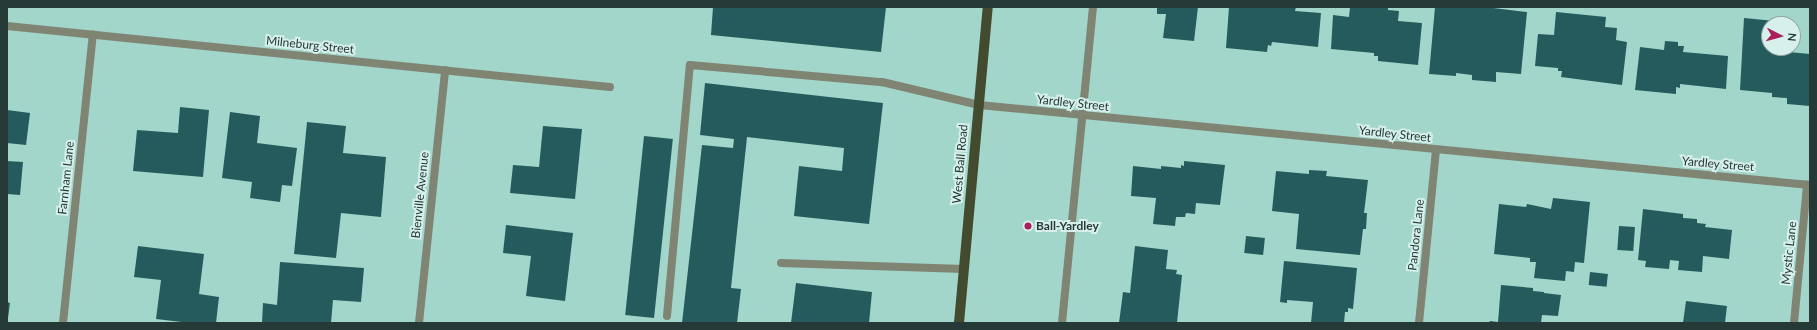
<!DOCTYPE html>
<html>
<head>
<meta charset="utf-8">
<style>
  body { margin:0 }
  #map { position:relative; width:1817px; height:330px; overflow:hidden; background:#a2d6cb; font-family:Lato,sans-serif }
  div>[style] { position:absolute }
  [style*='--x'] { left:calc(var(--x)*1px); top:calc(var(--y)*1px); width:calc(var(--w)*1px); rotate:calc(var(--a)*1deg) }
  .building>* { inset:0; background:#265b5e; transform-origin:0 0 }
  .lane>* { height:8px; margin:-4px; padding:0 4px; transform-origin:4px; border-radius:4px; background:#7f8473 }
  .street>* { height:8px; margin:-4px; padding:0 4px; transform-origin:4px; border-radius:4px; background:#7f8473 }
  .primary>* { height:10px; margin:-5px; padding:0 5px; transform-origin:5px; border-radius:5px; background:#424b2d }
  .dots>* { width:11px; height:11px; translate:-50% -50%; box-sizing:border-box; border:2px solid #d7f0eb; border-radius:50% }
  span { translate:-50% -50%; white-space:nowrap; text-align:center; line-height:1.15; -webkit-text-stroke:4px #d7f0eb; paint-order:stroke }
  .street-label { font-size:12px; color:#253a36 }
  .poi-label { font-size:12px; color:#253a36; font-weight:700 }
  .left { translate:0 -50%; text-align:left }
  .frame { position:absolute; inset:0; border:8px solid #253a36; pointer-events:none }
  .north { position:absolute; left:1761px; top:16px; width:40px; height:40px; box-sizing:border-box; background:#d7f0eb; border:1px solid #90a7a3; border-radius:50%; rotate:96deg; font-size:11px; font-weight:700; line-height:16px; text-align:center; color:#253a36 }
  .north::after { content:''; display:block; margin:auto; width:14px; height:18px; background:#ab1e5b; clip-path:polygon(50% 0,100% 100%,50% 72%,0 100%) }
</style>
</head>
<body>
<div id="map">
  <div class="building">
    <div style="clip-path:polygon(713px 7px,886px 7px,881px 52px,711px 35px)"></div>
    <div style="clip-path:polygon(1157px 7px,1198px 7px,1194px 41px,1163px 38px,1166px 14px,1157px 14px)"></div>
    <div style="clip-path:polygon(1229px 7px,1296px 7px,1295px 11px,1321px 13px,1318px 47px,1272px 42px,1271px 46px,1268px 45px,1267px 52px,1226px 48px)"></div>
    <div style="clip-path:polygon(1350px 7px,1388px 7px,1388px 10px,1399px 11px,1398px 21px,1422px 23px,1418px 65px,1378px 61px,1378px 56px,1374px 56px,1374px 53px,1331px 49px,1333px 15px,1349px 17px)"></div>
    <div style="clip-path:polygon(1435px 7px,1485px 7px,1527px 12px,1521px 74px,1496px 72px,1496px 82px,1472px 80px,1472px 75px,1456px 73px,1456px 76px,1429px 74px)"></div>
    <div style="clip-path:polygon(1556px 12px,1606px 17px,1605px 27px,1617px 28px,1616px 40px,1627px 42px,1622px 85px,1561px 77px,1562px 71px,1558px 71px,1558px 68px,1535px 66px,1538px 34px,1554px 35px)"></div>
    <div style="clip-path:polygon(1744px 18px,1775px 21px,1774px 24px,1769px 24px,1769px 48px,1790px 48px,1789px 52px,1810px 54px,1810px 106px,1787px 104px,1787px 98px,1772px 97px,1772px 93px,1740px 90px)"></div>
    <div style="clip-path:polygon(1665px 41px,1678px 42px,1678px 46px,1684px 46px,1683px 52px,1728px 56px,1726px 89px,1680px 84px,1680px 88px,1676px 87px,1676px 94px,1635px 90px,1640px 47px,1664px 50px)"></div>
    <div style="clip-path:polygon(705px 83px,883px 103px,869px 224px,794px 216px,799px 166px,842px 171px,844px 148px,747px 137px,731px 288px,741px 289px,737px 323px,682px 323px,702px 145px,733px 148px,734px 139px,700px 135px)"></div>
    <div style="clip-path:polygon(180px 107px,209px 110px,203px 177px,133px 171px,137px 130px,178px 133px)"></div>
    <div style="clip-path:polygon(7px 110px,30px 113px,26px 145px,7px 143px)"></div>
    <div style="clip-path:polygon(230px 112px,260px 116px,257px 143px,297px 148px,292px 186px,282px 185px,280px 202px,250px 198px,252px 182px,222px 178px)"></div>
    <div style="clip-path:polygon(307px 122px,346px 126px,343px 153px,386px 157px,381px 217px,341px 213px,336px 258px,294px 254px)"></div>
    <div style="clip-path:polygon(543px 126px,582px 129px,575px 199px,510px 193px,513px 165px,539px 167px)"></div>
    <div style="left:644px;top:136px;width:29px;height:180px;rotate:6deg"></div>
    <div style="clip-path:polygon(7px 161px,23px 162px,20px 195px,7px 194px)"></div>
    <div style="clip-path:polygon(1184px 161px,1225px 165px,1220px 205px,1196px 203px,1195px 214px,1186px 213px,1185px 217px,1176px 217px,1175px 226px,1153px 224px,1156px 198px,1131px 196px,1133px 166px,1161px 169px,1161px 166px,1181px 168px,1181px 165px,1184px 166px)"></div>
    <div style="clip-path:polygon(1309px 170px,1327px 171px,1326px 176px,1368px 180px,1364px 213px,1367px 213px,1366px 229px,1363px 229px,1360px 255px,1296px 249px,1299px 214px,1272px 211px,1276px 171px,1309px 174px)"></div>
    <div style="clip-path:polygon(1553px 198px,1590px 202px,1584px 263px,1575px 262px,1574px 272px,1566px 271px,1565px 281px,1534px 278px,1536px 262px,1530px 262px,1530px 258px,1494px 254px,1499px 204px,1526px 207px,1527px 204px,1551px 209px)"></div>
    <div style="clip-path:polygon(1643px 209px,1683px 214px,1683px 218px,1697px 219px,1697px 223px,1706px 224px,1705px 227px,1732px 230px,1729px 259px,1703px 256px,1702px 272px,1678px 270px,1679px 261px,1670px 260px,1669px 269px,1645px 267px,1646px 261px,1638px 260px)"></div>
    <div style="clip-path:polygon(506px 225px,573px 233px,565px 301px,526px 296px,531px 256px,503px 253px)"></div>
    <div style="left:1619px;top:226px;width:16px;height:24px;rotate:4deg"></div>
    <div style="left:1246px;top:236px;width:19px;height:17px;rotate:6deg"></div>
    <div style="clip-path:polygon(138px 246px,204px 254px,199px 294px,219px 297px,216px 323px,190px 323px,156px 319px,161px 280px,134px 277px)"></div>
    <div style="clip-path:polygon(1135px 246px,1168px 250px,1166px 269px,1177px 270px,1176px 274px,1182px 275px,1177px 323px,1119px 323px,1123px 292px,1130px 293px)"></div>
    <div style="clip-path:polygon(1284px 261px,1357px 268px,1353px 309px,1348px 308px,1348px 312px,1345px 312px,1344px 323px,1311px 323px,1313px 302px,1287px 300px,1287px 303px,1280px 302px)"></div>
    <div style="clip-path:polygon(280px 262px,364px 268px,361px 302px,333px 300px,331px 323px,262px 323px,263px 303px,277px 305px)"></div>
    <div style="left:1590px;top:272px;width:18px;height:13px;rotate:6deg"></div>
    <div style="clip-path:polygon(796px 283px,872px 292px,869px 323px,791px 323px)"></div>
    <div style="clip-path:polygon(1501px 285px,1533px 288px,1533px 291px,1544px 292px,1544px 293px,1561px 295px,1558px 316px,1542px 315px,1541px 323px,1489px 323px,1490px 321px,1498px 322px)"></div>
    <div style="clip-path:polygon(1686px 301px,1727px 306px,1725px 323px,1683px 323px)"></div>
    <div style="clip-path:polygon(7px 302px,10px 303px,8px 318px,7px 318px)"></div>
  </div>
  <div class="lane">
    <div style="--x:781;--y:263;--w:183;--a:1.9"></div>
    <div style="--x:667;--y:316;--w:252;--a:-84.8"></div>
    <div style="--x:690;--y:65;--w:193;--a:5.1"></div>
    <div style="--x:882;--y:82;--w:100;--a:13.3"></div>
    <div style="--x:1062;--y:323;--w:318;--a:-84.4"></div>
  </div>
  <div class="street">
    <div style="--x:7;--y:26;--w:606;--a:5.78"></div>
    <div style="--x:979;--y:105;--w:835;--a:5.5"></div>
    <div style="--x:63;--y:323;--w:290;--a:-84.1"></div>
    <div style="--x:419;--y:323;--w:254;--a:-84.1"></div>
    <div style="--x:1419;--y:323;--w:174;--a:-84.4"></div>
    <div style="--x:1794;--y:323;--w:139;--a:-84.6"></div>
  </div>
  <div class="primary">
    <div style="--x:959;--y:323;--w:317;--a:-84.8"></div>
  </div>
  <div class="dots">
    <div style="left:1028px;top:226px;background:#ab1e5b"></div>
  </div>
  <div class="street-label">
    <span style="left:310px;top:45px;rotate:6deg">Milneburg Street</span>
    <span style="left:1073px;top:103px;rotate:6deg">Yardley Street</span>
    <span style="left:1395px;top:134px;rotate:6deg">Yardley Street</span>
    <span style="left:960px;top:164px;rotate:-85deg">West Ball Road</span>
    <span style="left:1718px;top:164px;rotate:5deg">Yardley Street</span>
    <span style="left:66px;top:178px;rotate:-84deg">Farnham Lane</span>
    <span style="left:420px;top:195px;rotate:-84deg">Bienville Avenue</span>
    <span style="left:1416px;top:235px;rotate:-84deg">Pandora Lane</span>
    <span style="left:1789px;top:253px;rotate:-84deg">Mystic Lane</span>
  </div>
  <div class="poi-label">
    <span class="left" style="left:1036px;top:226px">Ball-Yardley</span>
  </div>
  <div class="frame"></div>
  <div class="north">N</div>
</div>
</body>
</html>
